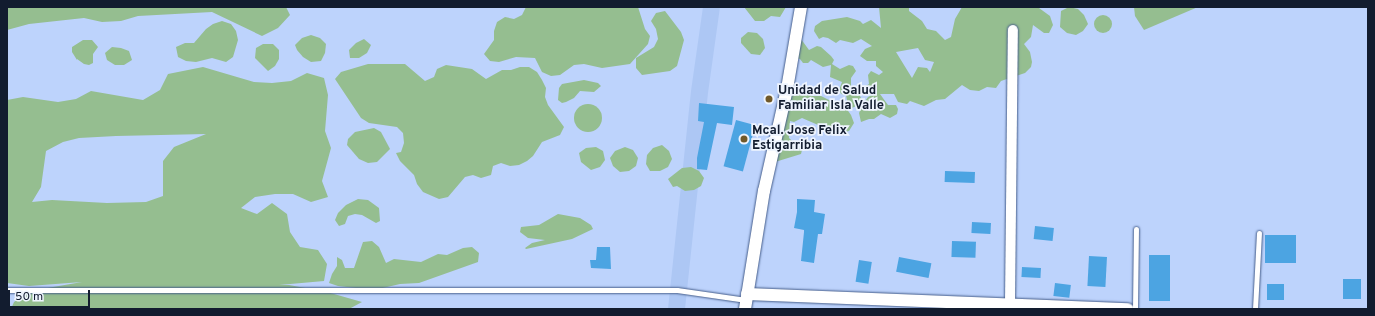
<!DOCTYPE html>
<html>
<head>
<meta charset="utf-8">
<style>
  body { margin:0 }
  #map { position:relative; width:1375px; height:316px; overflow:hidden; background:#bdd3fc; font-family:Overpass,sans-serif }
  div>[style] { position:absolute }
  [style*='--x'] { left:calc(var(--x)*1px); top:calc(var(--y)*1px); width:calc(var(--w)*1px); rotate:calc(var(--a)*1deg) }
  .built>* { inset:0; background:#adc7f4 }
  .green>* { inset:0; background:#95be90 }
  .round { border-radius:50% }
  .building>* { inset:0; background:#4ca4e2; transform-origin:0 0 }
  .roads { filter:drop-shadow(0 0 1px #465e8b) drop-shadow(0 0 1px #465e8b) }
  .service>* { height:5px; margin:-2.5px; padding:0 2.5px; transform-origin:2.5px; border-radius:2.5px; background:#fff }
  .minor>* { height:10px; margin:-5px; padding:0 5px; transform-origin:5px; border-radius:5px; background:#fff }
  .tertiary>* { height:12px; margin:-6px; padding:0 6px; transform-origin:6px; border-radius:6px; background:#fff }
  .dots>* { width:11px; height:11px; translate:-50% -50%; box-sizing:border-box; border:2px solid #eef4fe; border-radius:50% }
  span { translate:-50% -50%; white-space:nowrap; text-align:center; line-height:1.15; -webkit-text-stroke:3.5px #eef4fe; paint-order:stroke }
  .poi-label { font-size:13px; color:#121c2f; font-weight:700 }
  .left { translate:0 -50%; text-align:left }
  .frame { position:absolute; inset:0; border:8px solid #121c2f; pointer-events:none }
  .scale { position:absolute; left:8px; top:290px; width:82px; height:18px; box-sizing:border-box; border:2px solid #121c2f; border-top:0; padding-left:5px; font-size:12px; line-height:14px; white-space:nowrap; color:#121c2f; -webkit-text-stroke:3px #eef4fe; paint-order:stroke }
</style>
</head>
<body>
<div id="map">
  <div class="built">
    <div style="clip-path:polygon(703px 7px,720px 7px,708px 93px,685px 309px,668px 309px,691px 91px)"></div>
  </div>
  <div class="green">
    <div style="clip-path:polygon(7px 7px,286px 7px,290px 15px,278px 28px,262px 36px,212px 12px,138px 16px,121px 21px,102px 22px,84px 18px,29px 24px,7px 30px)"></div>
    <div style="clip-path:polygon(526px 7px,638px 7px,645px 29px,650px 36px,648px 44px,630px 64px,602px 68px,584px 64px,574px 65px,560px 75px,551px 76px,542px 72px,535px 58px,516px 57px,499px 62px,490px 61px,484px 54px,494px 40px,494px 31px,497px 22px,505px 17px,514px 19px,522px 15px)"></div>
    <div style="clip-path:polygon(744px 7px,786px 7px,780px 17px,771px 16px,764px 21px,755px 21px)"></div>
    <div style="clip-path:polygon(evenodd,879px 7px,909px 7px,909px 11px,922px 21px,927px 29px,936px 31px,945px 40px,951px 37px,955px 19px,962px 7px,1039px 8px,1050px 16px,1053px 25px,1049px 33px,1044px 33px,1033px 25px,1031px 37px,1024px 44px,1030px 52px,1032px 62px,1031px 67px,1025px 73px,1001px 81px,996px 88px,987px 87px,979px 91px,970px 90px,962px 85px,945px 99px,936px 100px,924px 106px,910px 101px,907px 104px,898px 102px,894px 94px,880px 94px,888px 105px,896px 105px,898px 109px,897px 114px,890px 118px,881px 114px,874px 119px,869px 119px,861px 122px,859px 113px,863px 104px,868px 97px,876px 93px,868px 90px,866px 86px,869px 84px,868px 75px,871px 71px,879px 75px,883px 72px,876px 66px,876px 61px,867px 61px,860px 56px,865px 49px,872px 46px,861px 39px,853px 43px,840px 40px,836px 43px,828px 38px,823px 37px,819px 39px,814px 31px,815px 26px,822px 21px,847px 17px,860px 21px,863px 24px,871px 20px,881px 28px,879px 7px,918px 48px,925px 60px,934px 62px,930px 72px,927px 68px,918px 67px,912px 78px,896px 52px,918px 48px)"></div>
    <div style="clip-path:polygon(1069px 7px,1078px 9px,1084px 15px,1088px 24px,1083px 31px,1076px 35px,1067px 33px,1060px 27px,1061px 11px)"></div>
    <div style="clip-path:polygon(1134px 7px,1198px 7px,1144px 30px,1135px 16px)"></div>
    <div style="clip-path:polygon(665px 11px,681px 32px,684px 40px,677px 66px,670px 71px,642px 75px,636px 68px,636px 58px,654px 47px,658px 39px,656px 29px,651px 21px,656px 13px)"></div>
    <div class="round" style="left:1094px;top:15px;width:18px;height:18px"></div>
    <div style="clip-path:polygon(222px 21px,231px 24px,236px 31px,238px 40px,233px 57px,226px 62px,212px 58px,196px 62px,186px 61px,178px 57px,176px 47px,185px 43px,194px 43px,206px 29px,213px 24px)"></div>
    <div style="clip-path:polygon(748px 32px,757px 33px,763px 39px,765px 48px,760px 55px,751px 54px,741px 43px,741px 38px)"></div>
    <div style="clip-path:polygon(311px 35px,320px 38px,326px 44px,325px 53px,321px 61px,311px 62px,303px 57px,297px 50px,295px 45px,302px 38px)"></div>
    <div style="clip-path:polygon(364px 39px,371px 45px,367px 53px,359px 58px,350px 58px,349px 50px,356px 43px)"></div>
    <div style="clip-path:polygon(801px 39px,809px 50px,817px 46px,821px 47px,831px 56px,834px 60px,832px 64px,840px 69px,849px 65px,853px 66px,856px 71px,851px 78px,851px 87px,847px 93px,854px 89px,858px 92px,862px 100px,860px 104px,852px 108px,848px 106px,846px 95px,841px 94px,839px 90px,842px 82px,830px 77px,831px 65px,823px 67px,811px 60px,808px 63px,803px 63px,800px 59px,796px 58px)"></div>
    <div style="clip-path:polygon(83px 40px,92px 40px,98px 47px,93px 54px,93px 63px,89px 65px,84px 64px,77px 59px,77px 60px,72px 52px,72px 47px)"></div>
    <div style="clip-path:polygon(263px 44px,273px 44px,279px 50px,279px 59px,275px 66px,268px 71px,255px 58px,256px 48px)"></div>
    <div style="clip-path:polygon(112px 47px,121px 48px,129px 51px,132px 60px,124px 65px,115px 65px,107px 60px,105px 53px)"></div>
    <div style="clip-path:polygon(368px 64px,405px 64px,425px 81px,434px 77px,437px 69px,446px 65px,472px 69px,486px 79px,502px 70px,511px 70px,520px 67px,529px 67px,537px 72px,542px 80px,546px 88px,545px 97px,548px 105px,564px 127px,560px 135px,542px 142px,533px 156px,527px 161px,519px 165px,510px 166px,501px 163px,493px 166px,491px 175px,481px 178px,473px 175px,465px 177px,448px 197px,439px 199px,423px 192px,417px 184px,414px 175px,400px 161px,396px 153px,401px 152px,404px 143px,403px 133px,397px 127px,369px 123px,361px 118px,335px 79px,341px 72px)"></div>
    <div style="clip-path:polygon(evenodd,203px 67px,254px 82px,272px 83px,291px 81px,307px 73px,324px 78px,328px 95px,325px 131px,331px 148px,322px 181px,328px 197px,311px 202px,293px 194px,275px 194px,255px 197px,241px 208px,257px 214px,272px 203px,287px 214px,290px 232px,300px 247px,318px 250px,327px 264px,324px 281px,279px 285px,289px 285px,327px 292px,362px 302px,349px 309px,11px 309px,14px 302px,30px 291px,82px 282px,29px 286px,7px 283px,7px 100px,23px 97px,58px 102px,76px 99px,91px 91px,143px 100px,160px 90px,168px 74px,203px 67px,206px 134px,174px 147px,163px 161px,163px 196px,146px 202px,107px 203px,52px 200px,32px 202px,41px 187px,46px 151px,63px 142px,79px 138px,116px 136px,206px 134px)"></div>
    <div style="clip-path:polygon(584px 80px,598px 83px,601px 86px,594px 92px,580px 91px,574px 98px,566px 102px,562px 103px,558px 100px,559px 88px,562px 84px)"></div>
    <div style="clip-path:polygon(792px 92px,805px 92px,812px 96px,821px 96px,829px 100px,846px 108px,851px 115px,854px 123px,849px 131px,841px 133px,832px 131px,802px 118px,794px 122px,790px 121px,789px 138px,802px 150px,801px 154px,775px 162px)"></div>
    <div class="round" style="left:574px;top:104px;width:28px;height:28px"></div>
    <div style="clip-path:polygon(374px 128px,381px 132px,390px 149px,377px 162px,368px 163px,359px 159px,347px 145px,348px 139px,355px 132px)"></div>
    <div style="clip-path:polygon(662px 145px,669px 151px,672px 159px,668px 167px,660px 171px,650px 171px,646px 164px,647px 155px,653px 148px)"></div>
    <div style="clip-path:polygon(596px 147px,603px 151px,605px 160px,600px 167px,591px 170px,581px 162px,579px 153px,586px 148px)"></div>
    <div style="clip-path:polygon(625px 147px,633px 150px,638px 158px,636px 166px,629px 171px,620px 172px,613px 166px,610px 158px,615px 151px)"></div>
    <div style="clip-path:polygon(691px 167px,699px 171px,704px 178px,701px 186px,694px 190px,685px 191px,677px 186px,673px 187px,668px 179px,682px 168px)"></div>
    <div style="clip-path:polygon(358px 199px,368px 200px,379px 208px,380px 221px,376px 223px,362px 215px,355px 214px,348px 216px,345px 224px,339px 226px,335px 220px,338px 213px,346px 205px)"></div>
    <div style="clip-path:polygon(558px 214px,580px 218px,591px 225px,593px 229px,572px 239px,526px 249px,525px 248px,532px 243px,545px 240px,528px 238px,520px 232px,521px 227px,539px 225px)"></div>
    <div style="clip-path:polygon(372px 241px,379px 247px,386px 263px,394px 259px,421px 262px,438px 254px,447px 255px,463px 248px,472px 247px,479px 253px,478px 262px,419px 283px,400px 284px,374px 290px,338px 286px,329px 283px,332px 274px,337px 266px,337px 257px,342px 260px,345px 268px,354px 268px,363px 242px)"></div>
  </div>
  <div class="building">
    <div style="clip-path:polygon(699px 103px,734px 107px,732px 125px,717px 123px,707px 170px,697px 169px,697px 158px,704px 122px,698px 121px)"></div>
    <div style="left:736px;top:120px;width:20px;height:48px;rotate:15deg"></div>
    <div style="left:945px;top:171px;width:30px;height:11px;rotate:2deg"></div>
    <div style="clip-path:polygon(797px 199px,815px 200px,814px 212px,825px 214px,822px 234px,818px 234px,814px 263px,801px 261px,804px 232px,804px 230px,794px 228px,797px 212px)"></div>
    <div style="left:972px;top:222px;width:19px;height:11px;rotate:3deg"></div>
    <div style="left:1035px;top:226px;width:19px;height:13px;rotate:6deg"></div>
    <div style="left:1265px;top:235px;width:31px;height:28px"></div>
    <div style="left:952px;top:241px;width:24px;height:16px;rotate:2deg"></div>
    <div style="clip-path:polygon(597px 247px,610px 247px,611px 269px,591px 268px,590px 260px,596px 260px)"></div>
    <div style="left:1149px;top:255px;width:21px;height:46px"></div>
    <div style="left:1089px;top:256px;width:18px;height:30px;rotate:3deg"></div>
    <div style="left:899px;top:257px;width:33px;height:15px;rotate:11deg"></div>
    <div style="left:859px;top:260px;width:13px;height:22px;rotate:9deg"></div>
    <div style="left:1022px;top:267px;width:19px;height:10px;rotate:3deg"></div>
    <div style="left:1343px;top:279px;width:18px;height:20px"></div>
    <div style="left:1055px;top:283px;width:16px;height:13px;rotate:7deg"></div>
    <div style="left:1267px;top:284px;width:17px;height:16px"></div>
  </div>
  <div class="roads">
    <div class="service">
      <div style="--x:7;--y:290;--w:670;--a:0"></div>
      <div style="--x:677;--y:290;--w:70;--a:8.2"></div>
      <div style="--x:1135;--y:309;--w:80;--a:-89.3"></div>
      <div style="--x:1255;--y:309;--w:76;--a:-87"></div>
    </div>
    <div class="minor">
      <div style="--x:1010;--y:303;--w:273;--a:-89.4"></div>
    </div>
    <div class="tertiary">
      <div style="--x:747;--y:294;--w:381;--a:2.3"></div>
      <div style="--x:745;--y:309;--w:120;--a:-80.9"></div>
      <div style="--x:764;--y:191;--w:105;--a:-77.3"></div>
      <div style="--x:787;--y:89;--w:83;--a:-80.3"></div>
    </div>
  </div>
  <div class="dots">
    <div style="left:769px;top:99px;background:#715929"></div>
    <div style="left:744px;top:139px;background:#715929"></div>
  </div>
  <div class="poi-label">
    <span class="left" style="left:778px;top:99px">Unidad de Salud<br>Familiar Isla Valle</span>
    <span class="left" style="left:752px;top:139px">Mcal. Jose Felix<br>Estigarribia</span>
  </div>
  <div class="frame"></div>
  <div class="scale">50 m</div>
</div>
</body>
</html>
